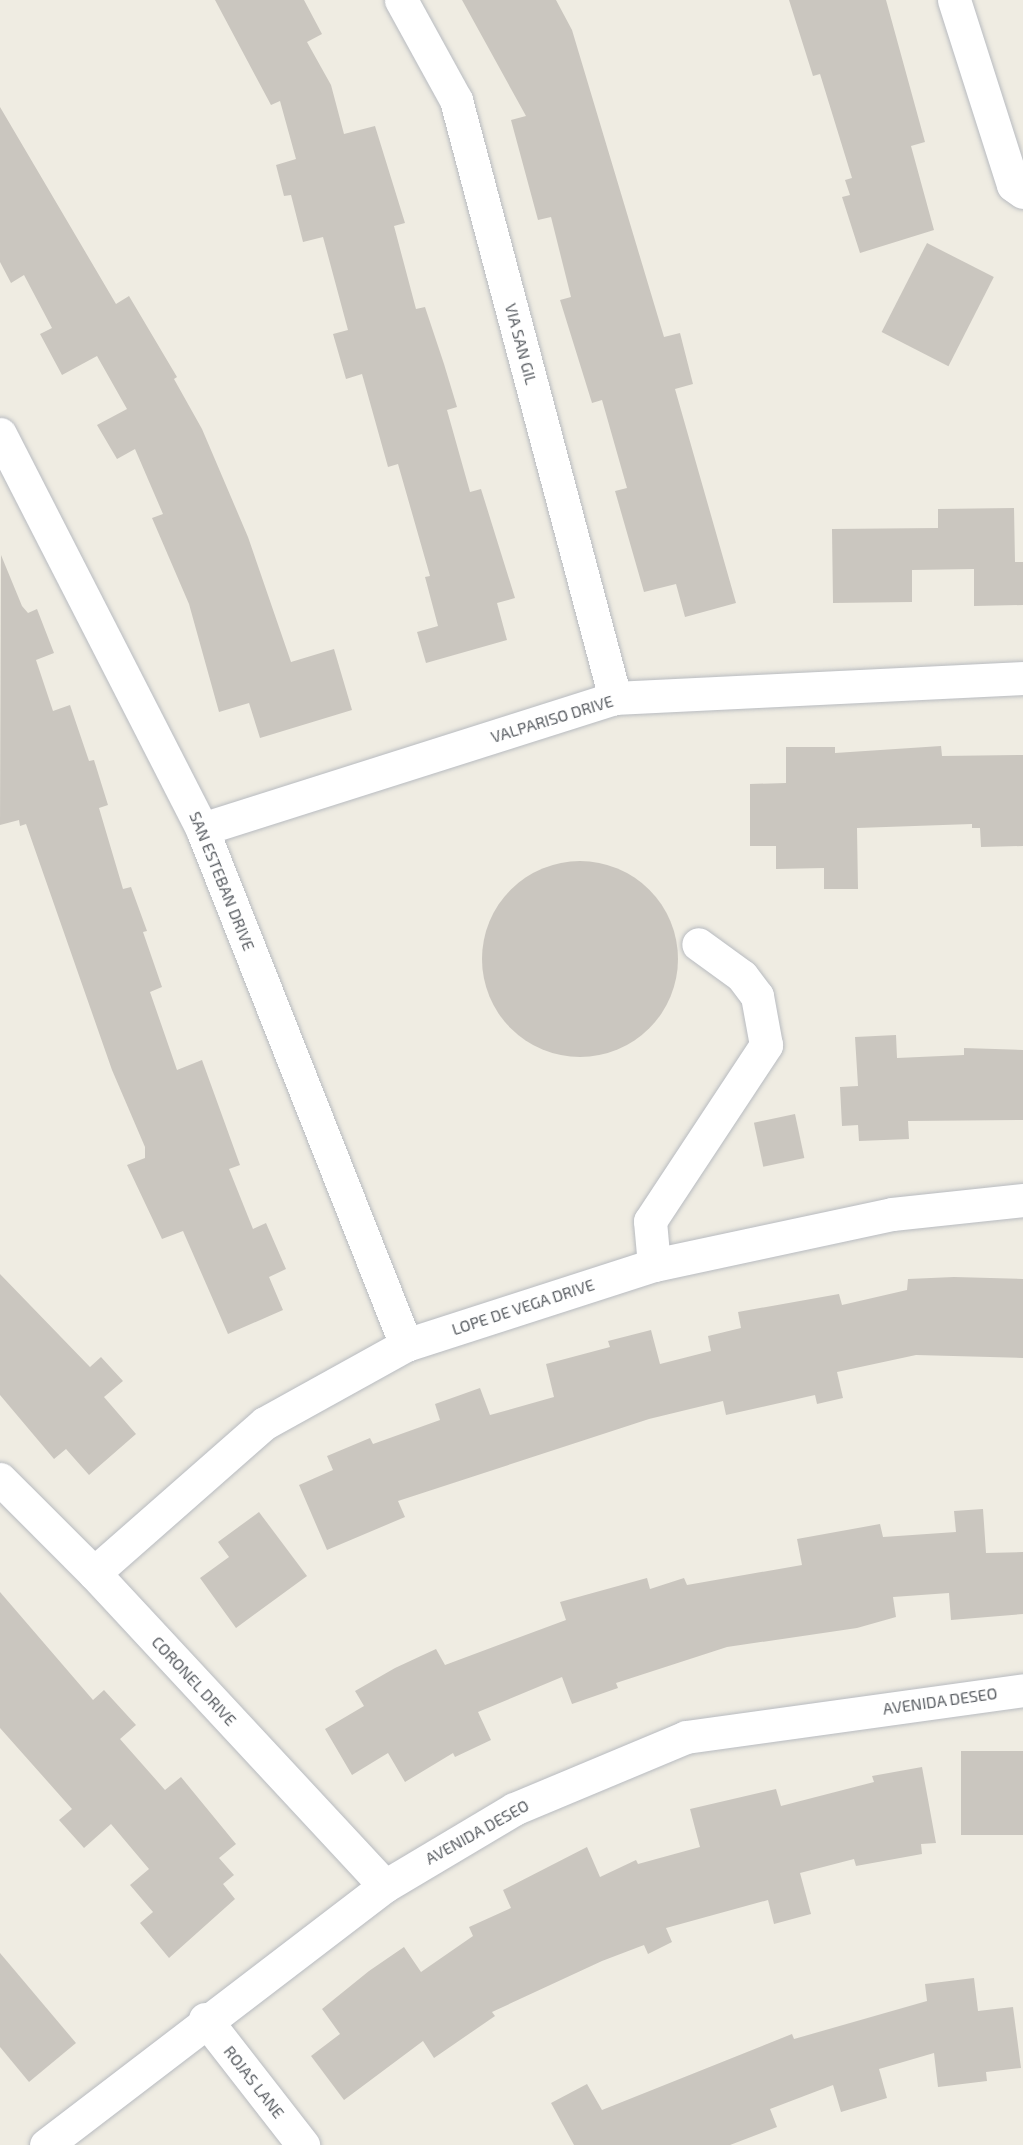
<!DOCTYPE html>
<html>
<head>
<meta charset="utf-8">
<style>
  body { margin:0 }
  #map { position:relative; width:1023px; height:2145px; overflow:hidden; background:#efece2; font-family:"Exo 2",sans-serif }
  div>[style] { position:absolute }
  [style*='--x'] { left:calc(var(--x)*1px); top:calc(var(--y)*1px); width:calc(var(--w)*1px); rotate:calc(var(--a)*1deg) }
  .building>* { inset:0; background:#cac6bf; transform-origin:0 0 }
  .round { border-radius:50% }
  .roads { filter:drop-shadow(0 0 2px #b8bbc0) drop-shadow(0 0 2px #b8bbc0) }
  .minor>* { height:33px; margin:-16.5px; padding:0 16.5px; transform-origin:16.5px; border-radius:16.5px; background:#fff }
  span { translate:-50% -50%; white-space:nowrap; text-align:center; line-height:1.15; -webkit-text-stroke:5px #fff; paint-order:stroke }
  .street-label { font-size:16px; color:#5b5f64 }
</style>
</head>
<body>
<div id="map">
  <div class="building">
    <div style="clip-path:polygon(215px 0,304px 0,322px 34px,307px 42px,331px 85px,344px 134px,375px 126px,405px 223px,394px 226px,416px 309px,425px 307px,444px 364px,457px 407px,447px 410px,470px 492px,481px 489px,515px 598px,497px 603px,507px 640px,426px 663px,417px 632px,438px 626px,425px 577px,430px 576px,398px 464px,388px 467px,362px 374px,346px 379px,333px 334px,348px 330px,323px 237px,303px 242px,291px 195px,284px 196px,276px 165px,296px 159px,280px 101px,271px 105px)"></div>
    <div style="clip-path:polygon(462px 0,556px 0,572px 30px,664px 337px,680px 333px,693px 384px,675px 389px,736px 603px,685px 617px,676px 584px,644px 592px,615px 491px,627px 488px,602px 400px,592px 403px,560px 300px,571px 297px,551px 217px,538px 220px,511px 120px,526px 116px)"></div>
    <div style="clip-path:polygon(789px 0,886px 0,925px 142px,911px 146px,934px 230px,860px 253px,842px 197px,850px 195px,845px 180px,852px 178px,820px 74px,813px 76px)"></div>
    <div style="clip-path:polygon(0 107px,116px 304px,129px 296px,177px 377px,174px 379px,202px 429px,248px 537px,291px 662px,334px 649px,352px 710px,260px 738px,249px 703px,219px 712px,189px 604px,152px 518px,163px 514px,135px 449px,117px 459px,97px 425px,127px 409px,97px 356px,62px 375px,40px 334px,52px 328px,24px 275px,11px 283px,0 262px)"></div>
    <div style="left:927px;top:243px;width:75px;height:100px;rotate:27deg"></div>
    <div style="clip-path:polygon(1014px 508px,1015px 562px,1023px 562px,1023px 605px,974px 606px,974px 569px,912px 570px,912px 602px,833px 603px,832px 529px,938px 528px,938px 509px)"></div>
    <div style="clip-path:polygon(1px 555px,22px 606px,28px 613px,37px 609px,54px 653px,36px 660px,53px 711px,70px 705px,89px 761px,94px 760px,108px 805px,99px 808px,123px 889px,131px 887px,147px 931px,143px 932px,162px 987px,150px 992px,177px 1070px,202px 1060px,240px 1165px,229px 1169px,253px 1229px,266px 1223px,286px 1269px,269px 1277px,283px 1310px,228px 1334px,183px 1231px,162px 1239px,127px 1165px,145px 1158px,145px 1147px,112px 1070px,26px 824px,20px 826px,19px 820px,0 825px)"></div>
    <div style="clip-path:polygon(941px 746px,942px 756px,1023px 755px,1023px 846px,981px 847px,980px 828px,972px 828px,972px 824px,857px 828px,858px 889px,824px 889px,824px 868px,776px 869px,776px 846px,750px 846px,750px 784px,786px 783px,786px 747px,835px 747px,835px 753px)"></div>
    <div class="round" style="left:482px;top:861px;width:196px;height:196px"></div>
    <div style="clip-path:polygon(896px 1035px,897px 1058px,964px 1055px,964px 1048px,1023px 1050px,1023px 1120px,908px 1121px,909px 1139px,859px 1141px,858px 1125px,842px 1126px,840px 1087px,858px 1086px,855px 1037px)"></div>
    <div style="left:795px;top:1114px;width:45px;height:42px;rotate:78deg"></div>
    <div style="clip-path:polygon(0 1274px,90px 1367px,101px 1357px,123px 1381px,104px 1397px,136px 1434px,89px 1475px,66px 1449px,54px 1459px,0 1395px)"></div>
    <div style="clip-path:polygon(954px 1277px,1023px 1279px,1023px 1358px,916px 1355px,837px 1372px,843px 1398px,817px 1404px,815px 1395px,726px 1415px,723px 1401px,649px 1419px,398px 1501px,405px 1517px,327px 1550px,299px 1485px,333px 1470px,327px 1456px,370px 1438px,373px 1444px,440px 1420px,435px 1404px,480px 1388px,490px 1415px,554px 1397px,546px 1364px,610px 1347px,608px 1341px,651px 1330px,660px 1364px,711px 1351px,708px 1336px,741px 1328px,738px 1312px,839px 1294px,842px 1305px,907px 1290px,908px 1279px)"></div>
    <div style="clip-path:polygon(983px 1509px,986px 1553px,1023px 1552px,1023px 1614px,951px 1620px,949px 1593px,893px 1597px,896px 1617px,857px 1628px,727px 1647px,616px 1683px,618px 1688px,572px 1704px,562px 1677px,478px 1712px,491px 1740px,455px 1757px,453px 1753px,405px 1782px,388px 1753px,352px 1775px,325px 1729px,364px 1706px,355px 1691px,395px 1668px,436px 1649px,445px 1665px,566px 1620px,560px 1602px,647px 1578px,650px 1589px,684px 1578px,687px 1585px,802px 1565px,797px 1539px,880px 1524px,883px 1537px,956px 1532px,954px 1511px)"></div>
    <div style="clip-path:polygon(259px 1512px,307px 1576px,236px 1628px,200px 1578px,229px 1557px,218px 1542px)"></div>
    <div style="clip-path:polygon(0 1592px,93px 1700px,104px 1690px,136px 1725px,120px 1739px,165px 1790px,181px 1777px,236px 1844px,219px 1858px,234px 1875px,223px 1884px,235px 1899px,169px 1958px,140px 1923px,153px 1912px,130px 1885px,149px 1869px,111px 1824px,84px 1848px,59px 1820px,72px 1809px,0 1728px)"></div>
    <div style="left:1023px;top:1751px;width:84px;height:62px;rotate:90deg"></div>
    <div style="clip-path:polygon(922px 1767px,936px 1843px,921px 1844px,922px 1854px,856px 1866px,854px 1859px,800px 1873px,811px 1914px,774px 1924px,768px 1900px,666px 1928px,672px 1942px,648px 1954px,644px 1945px,602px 1961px,492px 2012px,495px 2016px,434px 2058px,423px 2041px,344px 2100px,311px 2056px,340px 2034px,322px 2009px,369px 1971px,404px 1947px,421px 1972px,473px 1936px,469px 1927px,511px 1908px,503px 1890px,587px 1847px,600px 1877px,636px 1860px,638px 1864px,700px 1847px,690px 1809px,776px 1789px,781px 1806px,874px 1782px,872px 1776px)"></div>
    <div style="clip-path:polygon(0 1953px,76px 2043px,29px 2082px,0 2047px)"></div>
    <div style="clip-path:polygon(974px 1978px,978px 2011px,1013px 2007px,1021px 2068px,986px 2072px,987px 2081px,938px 2087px,934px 2053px,879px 2069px,887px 2098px,841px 2112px,833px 2085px,770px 2109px,777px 2127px,730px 2145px,574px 2145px,551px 2103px,587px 2084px,602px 2110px,792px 2034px,794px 2039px,927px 2001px,925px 1984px)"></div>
  </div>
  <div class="roads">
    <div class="minor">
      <div style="--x:401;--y:0;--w:114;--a:61.2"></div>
      <div style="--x:456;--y:100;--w:619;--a:75.11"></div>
      <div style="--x:954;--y:0;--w:194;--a:72.3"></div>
      <div style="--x:1013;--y:185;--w:12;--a:35"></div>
      <div style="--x:0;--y:434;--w:444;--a:62.9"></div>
      <div style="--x:202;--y:829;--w:555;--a:68.43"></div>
      <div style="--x:202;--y:829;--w:433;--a:-17.6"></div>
      <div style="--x:615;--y:698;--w:408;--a:-2.8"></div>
      <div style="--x:654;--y:1265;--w:44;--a:-95.2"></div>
      <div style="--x:650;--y:1221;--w:211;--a:-56.6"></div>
      <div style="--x:766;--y:1045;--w:50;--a:-100.4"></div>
      <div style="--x:757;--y:996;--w:25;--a:-127"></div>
      <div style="--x:742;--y:976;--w:54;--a:-144"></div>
      <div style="--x:0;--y:1479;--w:133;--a:45"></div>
      <div style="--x:94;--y:1573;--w:427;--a:47.1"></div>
      <div style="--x:94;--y:1573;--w:227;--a:-41.3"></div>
      <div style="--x:265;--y:1423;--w:161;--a:-29"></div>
      <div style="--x:406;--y:1345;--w:261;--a:-17.9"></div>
      <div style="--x:654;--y:1265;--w:243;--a:-12.1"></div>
      <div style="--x:892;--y:1214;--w:132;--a:-6.1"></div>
      <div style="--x:205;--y:2019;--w:160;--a:52.1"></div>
      <div style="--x:46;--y:2145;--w:427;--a:-37.4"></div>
      <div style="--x:385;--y:1886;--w:150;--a:-30.8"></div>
      <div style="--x:514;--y:1809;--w:186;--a:-22.7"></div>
      <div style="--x:686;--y:1737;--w:340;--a:-7.9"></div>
    </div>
  </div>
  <div class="street-label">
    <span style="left:521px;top:344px;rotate:75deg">VIA SAN GIL</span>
    <span style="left:552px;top:719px;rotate:-17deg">VALPARISO DRIVE</span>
    <span style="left:222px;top:881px;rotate:68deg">SAN ESTEBAN DRIVE</span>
    <span style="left:523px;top:1307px;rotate:-18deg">LOPE DE VEGA DRIVE</span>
    <span style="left:194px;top:1681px;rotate:47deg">CORONEL DRIVE</span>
    <span style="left:940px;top:1701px;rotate:-8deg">AVENIDA DESEO</span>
    <span style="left:477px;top:1832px;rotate:-29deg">AVENIDA DESEO</span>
    <span style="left:254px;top:2082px;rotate:52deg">ROJAS LANE</span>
  </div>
</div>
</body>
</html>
